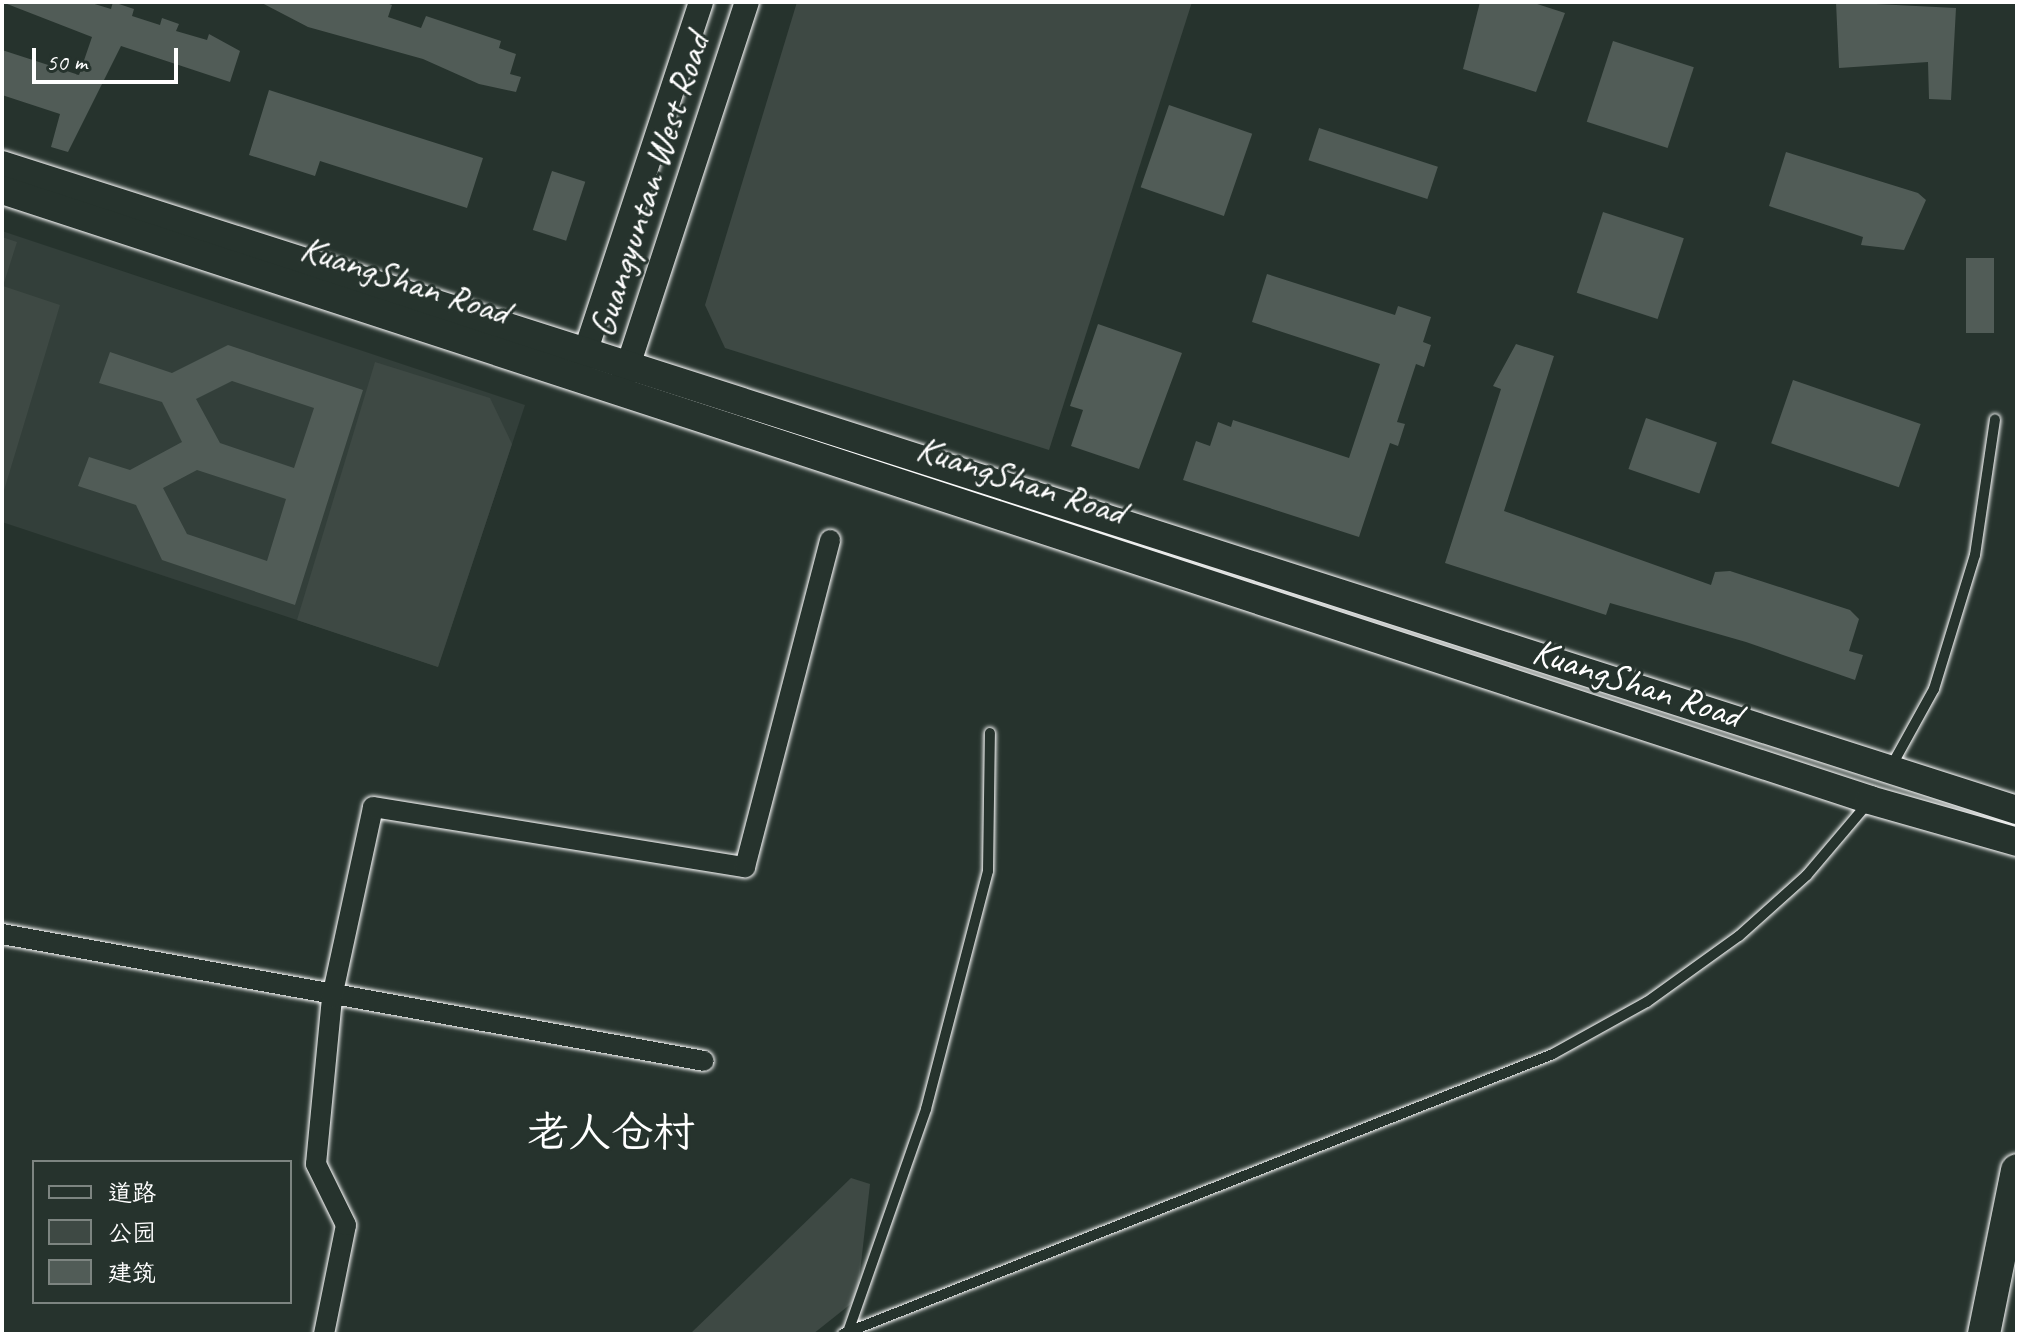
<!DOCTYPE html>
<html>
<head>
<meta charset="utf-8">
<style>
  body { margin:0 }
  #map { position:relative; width:2019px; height:1336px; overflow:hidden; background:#26332d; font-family:Caveat,"LXGW WenKai TC",sans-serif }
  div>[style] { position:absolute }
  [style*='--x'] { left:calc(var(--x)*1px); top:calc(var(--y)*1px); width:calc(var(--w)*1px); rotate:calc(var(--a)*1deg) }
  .built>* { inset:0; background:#333f3a }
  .green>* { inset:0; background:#3e4944 }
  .building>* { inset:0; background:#515c57; transform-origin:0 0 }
  .roads { filter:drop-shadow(0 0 2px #fff) drop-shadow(0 0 2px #fff) }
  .service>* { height:10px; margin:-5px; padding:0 5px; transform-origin:5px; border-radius:5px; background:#26332d }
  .minor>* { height:20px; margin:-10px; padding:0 10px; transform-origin:10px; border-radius:10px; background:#26332d }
  .tertiary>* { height:24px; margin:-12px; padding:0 12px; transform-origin:12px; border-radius:12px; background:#26332d }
  .secondary>* { height:28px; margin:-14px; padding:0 14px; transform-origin:14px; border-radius:14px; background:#26332d }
  .primary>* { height:32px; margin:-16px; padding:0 16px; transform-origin:16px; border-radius:16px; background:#26332d }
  span { translate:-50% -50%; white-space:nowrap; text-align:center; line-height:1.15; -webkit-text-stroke:6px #26332d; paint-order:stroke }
  .street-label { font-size:38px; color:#fff }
  .quarter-label { font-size:42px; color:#fff }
  .frame { position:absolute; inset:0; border:4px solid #fff; pointer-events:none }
  .legend { position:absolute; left:32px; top:1160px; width:260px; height:144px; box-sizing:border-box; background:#26332d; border:2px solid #7d8581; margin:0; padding:10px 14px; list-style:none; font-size:24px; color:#fff }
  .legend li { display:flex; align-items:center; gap:16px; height:40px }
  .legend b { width:40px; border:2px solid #7d8581 }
  .scale { position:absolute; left:32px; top:48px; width:146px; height:36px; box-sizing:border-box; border:4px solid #fff; border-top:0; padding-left:10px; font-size:24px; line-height:28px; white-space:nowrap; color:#fff; -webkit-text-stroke:6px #26332d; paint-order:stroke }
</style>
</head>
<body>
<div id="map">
  <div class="built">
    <div style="clip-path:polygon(2px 231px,525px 405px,438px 667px,2px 522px)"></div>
  </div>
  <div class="green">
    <div style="clip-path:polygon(797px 2px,1192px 2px,1049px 450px,725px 348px,705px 305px)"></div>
    <div style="clip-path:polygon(2px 237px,17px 242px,3px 286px,60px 305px,2px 497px)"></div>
    <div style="clip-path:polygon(375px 362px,490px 398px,512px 444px,438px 667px,297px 620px)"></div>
    <div style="clip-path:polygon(851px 1178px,870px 1184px,857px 1299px,813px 1334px,690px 1334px)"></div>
  </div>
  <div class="building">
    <div style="clip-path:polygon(2px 2px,88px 2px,111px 9px,113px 2px,134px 9px,132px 16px,160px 25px,162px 18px,179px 24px,176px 31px,207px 40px,209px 34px,240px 51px,230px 82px,121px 46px,68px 152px,51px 147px,60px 114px,2px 95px,2px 50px,79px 75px,92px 37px)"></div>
    <div style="clip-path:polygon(260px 2px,384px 2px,392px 5px,388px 17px,421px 28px,426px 16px,501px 41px,499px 48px,516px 54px,510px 74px,521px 77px,516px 92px,479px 84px,423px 59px,308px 27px)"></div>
    <div style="clip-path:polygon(1480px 2px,1531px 2px,1565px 13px,1536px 92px,1463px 69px)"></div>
    <div style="clip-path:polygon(1836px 2px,1956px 8px,1951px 100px,1929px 99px,1928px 62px,1839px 68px)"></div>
    <div style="left:1613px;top:41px;width:85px;height:85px;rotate:18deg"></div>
    <div style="clip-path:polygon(269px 90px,483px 158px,467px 208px,320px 161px,315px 176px,249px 155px)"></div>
    <div style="left:1169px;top:105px;width:88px;height:87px;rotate:19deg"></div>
    <div style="left:1319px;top:128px;width:125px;height:34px;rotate:18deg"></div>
    <div style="clip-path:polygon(1786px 152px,1918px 193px,1926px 200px,1904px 250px,1861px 245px,1863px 237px,1769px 206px)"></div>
    <div style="left:552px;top:171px;width:35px;height:62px;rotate:18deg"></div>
    <div style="left:1603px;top:212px;width:85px;height:85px;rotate:18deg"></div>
    <div style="left:1966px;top:258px;width:28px;height:75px"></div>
    <div style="clip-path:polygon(1267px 274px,1395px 315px,1398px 306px,1431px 317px,1423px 342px,1431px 345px,1424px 367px,1416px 364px,1397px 422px,1405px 424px,1398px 446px,1390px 443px,1359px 537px,1183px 480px,1196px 441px,1210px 446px,1218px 422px,1231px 427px,1233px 420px,1349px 458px,1380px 364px,1252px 322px)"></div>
    <div style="clip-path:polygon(1098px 324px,1182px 353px,1139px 469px,1071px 446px,1083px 410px,1070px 406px)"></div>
    <div style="clip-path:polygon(1516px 344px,1554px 356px,1504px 511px,1711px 585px,1715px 572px,1730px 571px,1850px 610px,1859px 619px,1849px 651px,1863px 655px,1855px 680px,1746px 642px,1610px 603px,1606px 615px,1445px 563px,1501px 389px,1493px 386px)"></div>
    <div style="clip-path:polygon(evenodd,228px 345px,363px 390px,295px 605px,162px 560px,136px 505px,78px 486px,89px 457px,130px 470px,182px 442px,162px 402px,99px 383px,110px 352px,172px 373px,228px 345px,232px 381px,314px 408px,294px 468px,220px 443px,196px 399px,232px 381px,228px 345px,197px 470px,286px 499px,267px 561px,187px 534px,163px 488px,197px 470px)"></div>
    <div style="left:1793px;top:380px;width:135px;height:67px;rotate:19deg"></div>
    <div style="left:1646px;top:418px;width:75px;height:54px;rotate:19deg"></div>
  </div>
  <div class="roads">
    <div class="service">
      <div style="--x:1892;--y:765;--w:87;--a:-61.1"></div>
      <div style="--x:1934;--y:689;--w:140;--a:-73"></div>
      <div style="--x:1975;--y:555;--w:137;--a:-81.6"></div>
      <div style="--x:848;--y:1332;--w:236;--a:-70.7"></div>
      <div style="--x:926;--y:1109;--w:246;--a:-75.4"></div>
      <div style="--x:988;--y:871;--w:138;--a:-89.2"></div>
      <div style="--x:843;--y:1334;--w:763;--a:-21.52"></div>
      <div style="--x:1553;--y:1054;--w:107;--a:-29"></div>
      <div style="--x:1647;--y:1002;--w:113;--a:-35.7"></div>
      <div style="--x:1739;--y:936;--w:91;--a:-41.9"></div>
      <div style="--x:1807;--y:875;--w:94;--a:-49.7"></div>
    </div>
    <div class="minor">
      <div style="--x:2;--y:934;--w:713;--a:10.25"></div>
      <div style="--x:324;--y:1334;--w:111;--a:-78.6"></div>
      <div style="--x:346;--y:1225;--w:68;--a:-116.2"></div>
      <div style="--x:316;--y:1164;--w:168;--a:-84.5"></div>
      <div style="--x:332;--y:997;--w:194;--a:-77.8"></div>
      <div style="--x:373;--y:807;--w:377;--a:9.2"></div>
      <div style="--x:745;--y:867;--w:338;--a:-75.4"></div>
    </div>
    <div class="tertiary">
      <div style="--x:580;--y:368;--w:385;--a:-71.7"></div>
      <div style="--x:623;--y:381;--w:399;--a:-71.9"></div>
    </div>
    <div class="secondary">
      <div style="--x:2;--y:165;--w:2116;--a:17.75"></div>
      <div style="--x:2;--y:190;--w:1965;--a:18.08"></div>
      <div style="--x:1870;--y:800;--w:153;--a:15.9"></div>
    </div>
    <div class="primary">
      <div style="--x:1984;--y:1334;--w:167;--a:-78.6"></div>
    </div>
  </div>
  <div class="street-label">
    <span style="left:649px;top:185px;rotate:-72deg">Guangyuntan West Road</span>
    <span style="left:405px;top:280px;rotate:18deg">KuangShan Road</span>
    <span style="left:1021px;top:480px;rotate:18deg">KuangShan Road</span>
    <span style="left:1637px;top:683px;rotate:18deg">KuangShan Road</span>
  </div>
  <div class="quarter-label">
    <span style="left:611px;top:1133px">老人仓村</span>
  </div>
  <div class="frame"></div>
  <ul class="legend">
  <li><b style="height:10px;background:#26332d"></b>道路</li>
  <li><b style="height:22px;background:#3e4944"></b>公园</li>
  <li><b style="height:22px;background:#515c57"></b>建筑</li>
  </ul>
  <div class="scale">50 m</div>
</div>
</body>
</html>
